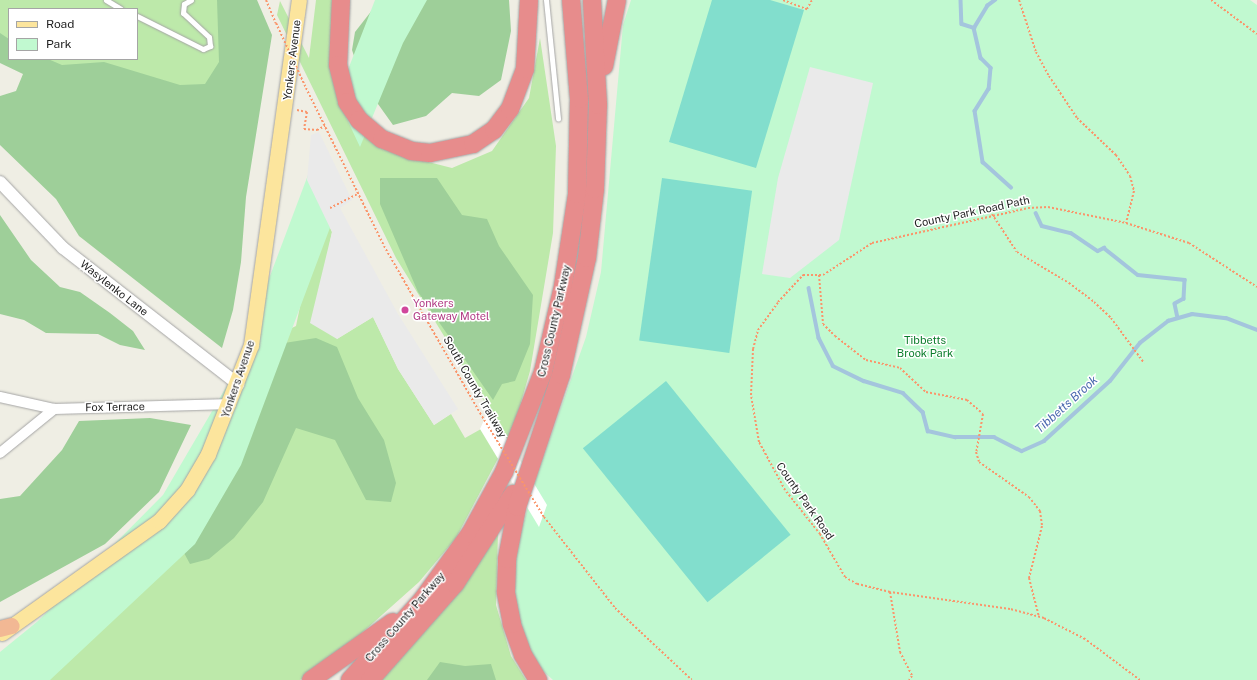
<!DOCTYPE html>
<html>
<head>
<meta charset="utf-8">
<style>
  body { margin:0 }
  #map { position:relative; width:1257px; height:680px; overflow:hidden; background:#efeee4; font-family:"Public Sans",sans-serif }
  div>[style] { position:absolute }
  [style*='--x'] { left:calc(var(--x)*1px); top:calc(var(--y)*1px); width:calc(var(--w)*1px); rotate:calc(var(--a)*1deg) }
  .grass>* { inset:0; background:#bde9aa }
  .forest>* { inset:0; background:#9ecf99 }
  .park>* { inset:0; background:#c1f9d0 }
  .pitch>* { inset:0; background:#82decd; transform-origin:0 0 }
  .parking>* { inset:0; background:#eaeaea }
  .pier>* { inset:0; background:#fff }
  .stream>* { height:3.5px; margin:-1.75px; padding:0 1.75px; transform-origin:1.75px; border-radius:1.75px; background:#a4c5dd }
  .path>* { height:2px; margin-top:-1px; transform-origin:0; background:repeating-linear-gradient(90deg,#fa956b 0 2px,transparent 0 4px) }
  .roads { filter:drop-shadow(0 0 1px #a5a5a5) drop-shadow(0 0 1px #a5a5a5) }
  .service>* { height:5px; margin:-2.5px; padding:0 2.5px; transform-origin:2.5px; border-radius:2.5px; background:#fff }
  .minor>* { height:10px; margin:-5px; padding:0 5px; transform-origin:5px; border-radius:5px; background:#fff }
  .tertiary>* { height:12px; margin:-6px; padding:0 6px; transform-origin:6px; border-radius:6px; background:#fff }
  .primary>* { height:15px; margin:-7.5px; padding:0 7.5px; transform-origin:7.5px; border-radius:7.5px; background:#fce59d }
  .trunk>* { height:16px; margin:-8px; padding:0 8px; transform-origin:8px; border-radius:8px; background:#f2b894 }
  .motorway>* { height:18px; margin:-9px; padding:0 9px; transform-origin:9px; border-radius:9px; background:#e78c8c }
  .path-bridge>* { height:2px; margin-top:-1px; transform-origin:0; background:repeating-linear-gradient(90deg,#fa956b 0 2px,transparent 0 4px) }
  .dots>* { width:11px; height:11px; translate:-50% -50%; box-sizing:border-box; border:2px solid #fff; border-radius:50% }
  span { translate:-50% -50%; white-space:nowrap; text-align:center; line-height:1.15; -webkit-text-stroke:3px #fff; paint-order:stroke }
  .street-label { font-size:11px; color:#1e1e1e }
  .hotel-label { font-size:11px; color:#b23c85 }
  .left { translate:0 -50%; text-align:left }
  .park-label { font-size:11px; color:#0b7d2b }
  .water-label { font-size:12px; color:#4a69ae; font-style:italic }
  .legend { position:absolute; left:8px; top:8px; width:130px; height:52px; box-sizing:border-box; background:#fff; border:1px solid #a5a5a5; margin:0; padding:5px 7px; list-style:none; font-size:12px; color:#1e1e1e }
  .legend li { display:flex; align-items:center; gap:8px; height:20px }
  .legend b { width:20px; border:1px solid #a5a5a5 }
</style>
</head>
<body>
<div id="map">
  <div class="grass">
    <div style="clip-path:polygon(0 0,217px 0,236px 59px,202px 131px,30px 59px,137px 59px,137px 9px,9px 9px,9px 49px,0 45px)"></div>
    <div style="clip-path:polygon(316px 0,335px 0,334px 78px,393px 153px,452px 168px,492px 151px,529px 98px,540px 38px,556px 146px,553px 233px,530px 371px,513px 430px,456px 538px,419px 582px,355px 639px,300px 680px,0 680px,129px 570px,281px 333px,296px 326px,317px 224px,325px 217px,332px 232px,329px 247px,337px 339px,373px 317px,398px 369px,434px 425px,451px 414px,465px 438px,481px 429px,489px 409px,396px 258px,277px 15px,280px 1px,309px 58px)"></div>
    <div style="clip-path:polygon(498px 533px,496px 605px,511px 656px,526px 680px,380px 680px)"></div>
  </div>
  <div class="forest">
    <div style="clip-path:polygon(217px 0,257px 0,272px 35px,246px 197px,241px 262px,233px 310px,222px 348px,79px 236px,56px 199px,0 145px,0 96px,16px 91px,23px 74px,0 63px,0 33px,9px 39px,9px 59px,48px 59px,62px 65px,104px 62px,180px 85px,205px 84px,219px 62px)"></div>
    <div style="clip-path:polygon(380px 0,509px 0,511px 31px,501px 80px,479px 96px,452px 93px,426px 116px,393px 125px,363px 83px,352px 50px,355px 32px)"></div>
    <div style="clip-path:polygon(380px 178px,437px 178px,462px 215px,487px 219px,499px 246px,533px 295px,530px 344px,515px 381px,502px 384px,493px 400px,418px 292px,380px 204px)"></div>
    <div style="clip-path:polygon(0 215px,31px 260px,60px 287px,80px 292px,110px 313px,133px 331px,145px 350px,120px 345px,98px 334px,46px 333px,24px 320px,0 314px)"></div>
    <div style="clip-path:polygon(316px 338px,337px 347px,358px 398px,384px 440px,396px 483px,391px 502px,366px 500px,335px 440px,296px 428px,263px 502px,234px 538px,209px 559px,190px 564px,177px 540px,278px 344px)"></div>
    <div style="clip-path:polygon(150px 418px,191px 425px,159px 492px,105px 544px,0 602px,0 499px,20px 496px,62px 450px,79px 421px)"></div>
    <div style="clip-path:polygon(440px 662px,465px 666px,491px 664px,496px 680px,427px 680px)"></div>
  </div>
  <div class="park">
    <div style="clip-path:polygon(375px 0,427px 0,403px 43px,360px 147px,337px 98px)"></div>
    <div style="clip-path:polygon(631px 0,1250px 0,1257px 5px,1257px 680px,553px 680px,527px 656px,512px 593px,514px 558px,535px 481px,586px 337px,601px 272px,623px 25px)"></div>
    <div style="clip-path:polygon(311px 167px,334px 217px,241px 465px,195px 544px,50px 680px,0 680px,0 652px,38px 621px,163px 495px,232px 377px)"></div>
  </div>
  <div class="pitch">
    <div style="clip-path:polygon(712px 0,770px 0,804px 10px,756px 168px,669px 142px)"></div>
    <div style="left:662px;top:178px;width:91px;height:164px;rotate:8deg"></div>
    <div style="left:666px;top:381px;width:198px;height:107px;rotate:51deg"></div>
  </div>
  <div class="parking">
    <div style="clip-path:polygon(810px 67px,873px 83px,839px 240px,790px 278px,762px 274px,778px 178px)"></div>
    <div style="clip-path:polygon(319px 132px,352px 200px,340px 208px,398px 314px,458px 409px,434px 425px,398px 369px,373px 317px,337px 339px,310px 323px,332px 232px,307px 180px,311px 135px)"></div>
  </div>
  <div class="pier">
    <div style="clip-path:polygon(489px 409px,547px 505px,539px 527px,480px 429px)"></div>
  </div>
  <div class="stream">
    <div style="--x:961;--y:0;--w:24;--a:88"></div>
    <div style="--x:962;--y:24;--w:13;--a:18"></div>
    <div style="--x:974;--y:28;--w:31;--a:77"></div>
    <div style="--x:981;--y:58;--w:14;--a:45"></div>
    <div style="--x:991;--y:68;--w:21;--a:95"></div>
    <div style="--x:989;--y:89;--w:26;--a:122"></div>
    <div style="--x:975;--y:111;--w:52;--a:81.1"></div>
    <div style="--x:983;--y:162;--w:38;--a:42"></div>
    <div style="--x:974;--y:28;--w:26;--a:-59"></div>
    <div style="--x:987;--y:6;--w:10;--a:-37"></div>
    <div style="--x:1036;--y:213;--w:14;--a:65"></div>
    <div style="--x:1042;--y:226;--w:30;--a:14"></div>
    <div style="--x:1071;--y:233;--w:32;--a:34"></div>
    <div style="--x:1098;--y:251;--w:7;--a:-27"></div>
    <div style="--x:1104;--y:248;--w:43;--a:38.5"></div>
    <div style="--x:1138;--y:275;--w:47;--a:6.1"></div>
    <div style="--x:1185;--y:280;--w:19;--a:93"></div>
    <div style="--x:1184;--y:299;--w:10;--a:151"></div>
    <div style="--x:1175;--y:304;--w:14;--a:78"></div>
    <div style="--x:809;--y:288;--w:51;--a:78.7"></div>
    <div style="--x:819;--y:338;--w:31;--a:63"></div>
    <div style="--x:833;--y:366;--w:34;--a:26"></div>
    <div style="--x:864;--y:381;--w:41;--a:17.1"></div>
    <div style="--x:903;--y:393;--w:28;--a:44"></div>
    <div style="--x:923;--y:412;--w:20;--a:75"></div>
    <div style="--x:928;--y:431;--w:28;--a:13"></div>
    <div style="--x:955;--y:437;--w:39;--a:0"></div>
    <div style="--x:994;--y:437;--w:31;--a:27"></div>
    <div style="--x:1022;--y:451;--w:24;--a:-24"></div>
    <div style="--x:1044;--y:441;--w:89;--a:-42.3"></div>
    <div style="--x:1110;--y:381;--w:48;--a:-51.7"></div>
    <div style="--x:1140;--y:343;--w:36;--a:-38"></div>
    <div style="--x:1168;--y:321;--w:25;--a:-16"></div>
    <div style="--x:1192;--y:314;--w:34;--a:7"></div>
    <div style="--x:1226;--y:318;--w:33;--a:21"></div>
  </div>
  <div class="path">
    <div style="--x:266;--y:0;--w:25;--a:67"></div>
    <div style="--x:783;--y:0;--w:26;--a:21"></div>
    <div style="--x:807;--y:9;--w:10;--a:-61"></div>
    <div style="--x:1019;--y:0;--w:55;--a:71.9"></div>
    <div style="--x:1036;--y:52;--w:27;--a:62"></div>
    <div style="--x:1049;--y:76;--w:50;--a:56.3"></div>
    <div style="--x:1077;--y:118;--w:54;--a:43.5"></div>
    <div style="--x:1116;--y:155;--w:25;--a:56"></div>
    <div style="--x:1130;--y:176;--w:16;--a:75"></div>
    <div style="--x:1134;--y:191;--w:33;--a:104"></div>
    <div style="--x:1211;--y:0;--w:57;--a:36.5"></div>
    <div style="--x:306;--y:88;--w:176;--a:63.7"></div>
    <div style="--x:384;--y:246;--w:193;--a:60.1"></div>
    <div style="--x:297;--y:110;--w:10;--a:11"></div>
    <div style="--x:307;--y:112;--w:17;--a:100"></div>
    <div style="--x:304;--y:129;--w:13;--a:4"></div>
    <div style="--x:317;--y:130;--w:9;--a:-27"></div>
    <div style="--x:330;--y:208;--w:30;--a:-27"></div>
    <div style="--x:992;--y:214;--w:45;--a:56.7"></div>
    <div style="--x:1017;--y:252;--w:61;--a:30.8"></div>
    <div style="--x:1069;--y:283;--w:31;--a:37"></div>
    <div style="--x:1094;--y:302;--w:23;--a:43"></div>
    <div style="--x:1111;--y:318;--w:56;--a:53.7"></div>
    <div style="--x:819;--y:275;--w:49;--a:85.3"></div>
    <div style="--x:823;--y:324;--w:17;--a:45"></div>
    <div style="--x:835;--y:336;--w:39;--a:38"></div>
    <div style="--x:866;--y:360;--w:35;--a:13"></div>
    <div style="--x:900;--y:368;--w:35;--a:43"></div>
    <div style="--x:926;--y:392;--w:42;--a:11"></div>
    <div style="--x:967;--y:400;--w:21;--a:41"></div>
    <div style="--x:983;--y:414;--w:39;--a:100"></div>
    <div style="--x:976;--y:452;--w:10;--a:73"></div>
    <div style="--x:979;--y:462;--w:61;--a:35"></div>
    <div style="--x:1029;--y:497;--w:18;--a:52"></div>
    <div style="--x:1040;--y:511;--w:15;--a:82"></div>
    <div style="--x:1042;--y:526;--w:54;--a:104"></div>
    <div style="--x:1029;--y:578;--w:40;--a:75.6"></div>
    <div style="--x:544;--y:517;--w:115;--a:52"></div>
    <div style="--x:615;--y:608;--w:105;--a:43.1"></div>
    <div style="--x:890;--y:592;--w:61;--a:80.5"></div>
    <div style="--x:900;--y:652;--w:27;--a:63"></div>
    <div style="--x:912;--y:676;--w:5;--a:127"></div>
    <div style="--x:1140;--y:680;--w:69;--a:-143.3"></div>
    <div style="--x:1085;--y:639;--w:46;--a:-152.9"></div>
    <div style="--x:1044;--y:618;--w:35;--a:-165"></div>
    <div style="--x:1010;--y:609;--w:121;--a:-171.9"></div>
    <div style="--x:890;--y:592;--w:34;--a:-166"></div>
    <div style="--x:857;--y:584;--w:14;--a:-150"></div>
    <div style="--x:845;--y:577;--w:50;--a:-120.2"></div>
    <div style="--x:820;--y:534;--w:56;--a:-128.5"></div>
    <div style="--x:785;--y:490;--w:55;--a:-118.4"></div>
    <div style="--x:759;--y:442;--w:48;--a:-99.7"></div>
    <div style="--x:751;--y:395;--w:46;--a:-87.5"></div>
    <div style="--x:753;--y:349;--w:20;--a:-75"></div>
    <div style="--x:758;--y:330;--w:34;--a:-54"></div>
    <div style="--x:778;--y:302;--w:37;--a:-47"></div>
    <div style="--x:803;--y:275;--w:20;--a:0"></div>
    <div style="--x:823;--y:275;--w:59;--a:-33.1"></div>
    <div style="--x:872;--y:243;--w:160;--a:-12.6"></div>
    <div style="--x:1028;--y:208;--w:20;--a:-3"></div>
    <div style="--x:1048;--y:207;--w:80;--a:11.6"></div>
    <div style="--x:1126;--y:223;--w:66;--a:17.6"></div>
    <div style="--x:1189;--y:243;--w:81;--a:32.9"></div>
  </div>
  <div class="roads">
    <div class="service">
      <div style="--x:106;--y:0;--w:17;--a:31"></div>
      <div style="--x:546;--y:0;--w:119;--a:84.2"></div>
      <div style="--x:137;--y:16;--w:74;--a:26.6"></div>
      <div style="--x:203;--y:49;--w:8;--a:-23"></div>
      <div style="--x:210;--y:46;--w:9;--a:-96"></div>
      <div style="--x:209;--y:37;--w:35;--a:-137"></div>
      <div style="--x:183;--y:13;--w:9;--a:-84"></div>
      <div style="--x:184;--y:4;--w:8;--a:-30"></div>
    </div>
    <div class="minor">
      <div style="--x:0;--y:397;--w:55;--a:12.5"></div>
      <div style="--x:54;--y:409;--w:177;--a:-1.6"></div>
      <div style="--x:0;--y:453;--w:70;--a:-39.2"></div>
    </div>
    <div class="tertiary">
      <div style="--x:0;--y:182;--w:91;--a:46.3"></div>
      <div style="--x:63;--y:248;--w:222;--a:37.9"></div>
    </div>
    <div class="primary">
      <div style="--x:2;--y:633;--w:193;--a:-35.5"></div>
      <div style="--x:159;--y:521;--w:42;--a:-47.9"></div>
      <div style="--x:187;--y:490;--w:42;--a:-59.7"></div>
      <div style="--x:208;--y:454;--w:117;--a:-68.5"></div>
      <div style="--x:251;--y:345;--w:348;--a:-82.1"></div>
    </div>
    <div class="trunk">
      <div style="--x:0;--y:629;--w:12;--a:-14"></div>
    </div>
    <div class="motorway">
      <div style="--x:341;--y:0;--w:65;--a:92.6"></div>
      <div style="--x:338;--y:65;--w:38;--a:76"></div>
      <div style="--x:347;--y:102;--w:22;--a:56"></div>
      <div style="--x:359;--y:120;--w:30;--a:40"></div>
      <div style="--x:382;--y:139;--w:31;--a:22"></div>
      <div style="--x:411;--y:151;--w:19;--a:6"></div>
      <div style="--x:430;--y:153;--w:44;--a:-11.8"></div>
      <div style="--x:473;--y:144;--w:25;--a:-34"></div>
      <div style="--x:494;--y:130;--w:26;--a:-53"></div>
      <div style="--x:510;--y:109;--w:43;--a:-69.4"></div>
      <div style="--x:525;--y:69;--w:69;--a:-86.7"></div>
      <div style="--x:604;--y:66;--w:67;--a:-78.9"></div>
      <div style="--x:311;--y:680;--w:100;--a:-35.3"></div>
      <div style="--x:350;--y:680;--w:108;--a:-48"></div>
      <div style="--x:422;--y:600;--w:82;--a:-54"></div>
      <div style="--x:470;--y:534;--w:71;--a:-61.3"></div>
      <div style="--x:504;--y:472;--w:107;--a:-68.7"></div>
      <div style="--x:543;--y:372;--w:88;--a:-76.9"></div>
      <div style="--x:563;--y:286;--w:93;--a:-81.3"></div>
      <div style="--x:577;--y:194;--w:95;--a:-88.8"></div>
      <div style="--x:579;--y:99;--w:99;--a:-94.6"></div>
      <div style="--x:370;--y:680;--w:128;--a:-48.5"></div>
      <div style="--x:455;--y:584;--w:107;--a:-57.2"></div>
      <div style="--x:538;--y:680;--w:29;--a:-121"></div>
      <div style="--x:523;--y:655;--w:33;--a:-110"></div>
      <div style="--x:512;--y:624;--w:33;--a:-101"></div>
      <div style="--x:506;--y:592;--w:33;--a:-88"></div>
      <div style="--x:507;--y:559;--w:53;--a:-79.1"></div>
      <div style="--x:517;--y:507;--w:139;--a:-71.6"></div>
      <div style="--x:561;--y:375;--w:120;--a:-77.5"></div>
      <div style="--x:587;--y:258;--w:69;--a:-83.4"></div>
      <div style="--x:595;--y:189;--w:84;--a:-88"></div>
      <div style="--x:598;--y:105;--w:105;--a:-93.3"></div>
    </div>
  </div>
  <div class="path-bridge">
    <div style="--x:276;--y:23;--w:72;--a:65.2"></div>
    <div style="--x:480;--y:413;--w:122;--a:58.4"></div>
  </div>
  <div class="dots">
    <div style="left:405px;top:310px;background:#d1479c"></div>
  </div>
  <div class="street-label">
    <span style="left:292px;top:60px;rotate:-83deg">Yonkers Avenue</span>
    <span style="left:972px;top:212px;rotate:-12deg">County Park Road Path</span>
    <span style="left:114px;top:288px;rotate:38deg">Wasylenko Lane</span>
    <span style="left:554px;top:321px;rotate:-77deg">Cross County Parkway</span>
    <span style="left:238px;top:379px;rotate:-71deg">Yonkers Avenue</span>
    <span style="left:475px;top:387px;rotate:60deg">South County Trailway</span>
    <span style="left:115px;top:407px;rotate:-1deg">Fox Terrace</span>
    <span style="left:805px;top:501px;rotate:55deg">County Park Road</span>
    <span style="left:405px;top:617px;rotate:-49deg">Cross County Parkway</span>
  </div>
  <div class="hotel-label">
    <span class="left" style="left:413px;top:310px">Yonkers<br>Gateway Motel</span>
  </div>
  <div class="park-label">
    <span style="left:925px;top:347px">Tibbetts<br>Brook Park</span>
  </div>
  <div class="water-label">
    <span style="left:1067px;top:405px;rotate:-42deg">Tibbetts Brook</span>
  </div>
  <ul class="legend">
  <li><b style="height:5px;background:#fce59d"></b>Road</li>
  <li><b style="height:11px;background:#c1f9d0"></b>Park</li>
  </ul>
</div>
</body>
</html>
